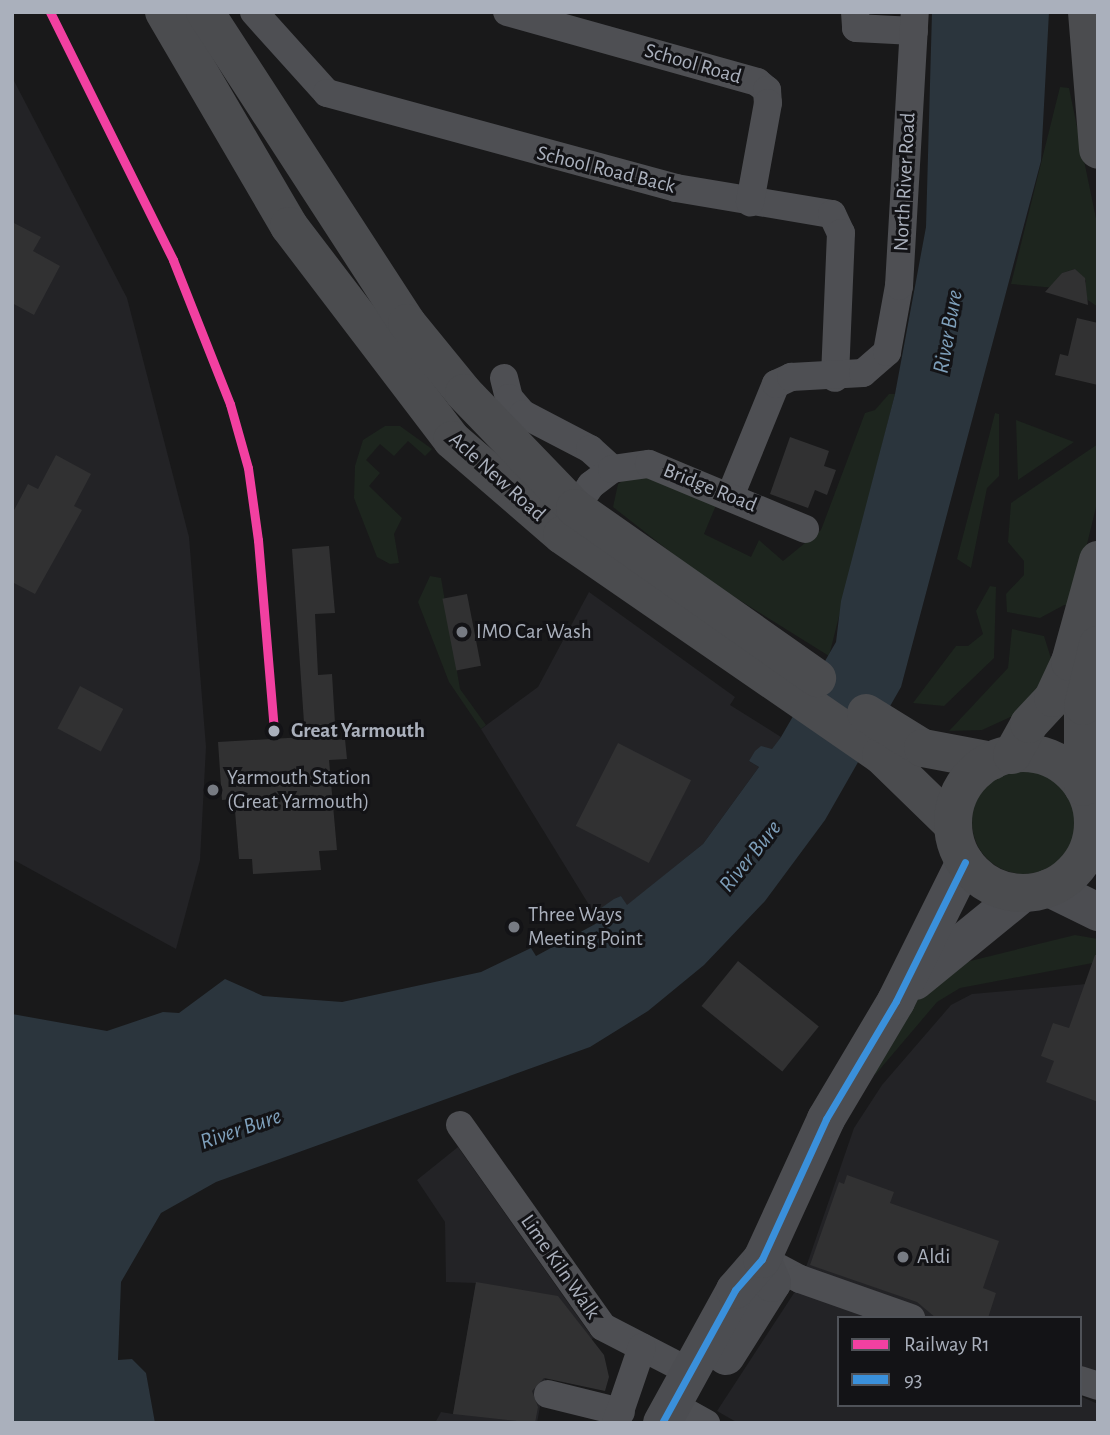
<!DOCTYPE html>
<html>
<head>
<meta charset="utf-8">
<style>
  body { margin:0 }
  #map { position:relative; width:1110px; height:1435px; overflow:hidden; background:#19191a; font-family:"Alegreya Sans",sans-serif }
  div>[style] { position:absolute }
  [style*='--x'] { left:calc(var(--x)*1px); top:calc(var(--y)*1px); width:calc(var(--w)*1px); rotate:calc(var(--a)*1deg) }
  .built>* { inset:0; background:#232326 }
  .green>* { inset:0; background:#1d251e }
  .round { border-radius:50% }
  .water>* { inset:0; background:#2b353d }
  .building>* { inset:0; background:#313132; transform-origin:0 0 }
  .street>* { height:28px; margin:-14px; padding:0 14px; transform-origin:14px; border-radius:14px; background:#4e4f53 }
  .secondary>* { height:38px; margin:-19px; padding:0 19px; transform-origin:19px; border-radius:19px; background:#4c4d51 }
  .primary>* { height:38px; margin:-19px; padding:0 19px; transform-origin:19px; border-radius:19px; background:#4b4c4f }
  .primary>.ring { margin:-19px; padding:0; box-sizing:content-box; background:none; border:38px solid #4b4c4f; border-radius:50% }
  .bus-1>* { height:7px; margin:-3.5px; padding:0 3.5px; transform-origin:3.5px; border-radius:3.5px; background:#3a90db }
  .rail-1>* { height:9px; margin:-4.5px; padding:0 4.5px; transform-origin:4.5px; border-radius:4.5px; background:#f240a1 }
  .dots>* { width:19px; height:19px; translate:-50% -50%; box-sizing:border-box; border:4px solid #131316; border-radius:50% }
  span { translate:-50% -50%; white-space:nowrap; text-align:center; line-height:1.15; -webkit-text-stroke:6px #131316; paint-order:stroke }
  .street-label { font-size:21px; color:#aab0bc }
  .poi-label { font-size:21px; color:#aab0bc }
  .left { translate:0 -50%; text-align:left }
  .stop-label { font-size:21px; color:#aab0bc; font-weight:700 }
  .water-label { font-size:23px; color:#7e9fba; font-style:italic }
  .frame { position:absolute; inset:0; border:14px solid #aab0bc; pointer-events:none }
  .legend { position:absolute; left:837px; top:1316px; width:245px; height:91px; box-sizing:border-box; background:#131316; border:2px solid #4f5258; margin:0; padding:9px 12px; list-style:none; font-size:21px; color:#aab0bc }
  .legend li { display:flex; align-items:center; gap:14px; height:35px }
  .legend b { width:35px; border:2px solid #4f5258 }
</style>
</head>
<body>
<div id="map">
  <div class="built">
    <div style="clip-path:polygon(12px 77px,127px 298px,189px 537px,206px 747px,200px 860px,176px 949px,12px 859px)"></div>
    <div style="clip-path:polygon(589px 592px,735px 697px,730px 705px,781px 737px,772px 750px,749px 761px,759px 767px,703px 844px,627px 906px,621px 896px,594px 913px,481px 729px,538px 687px)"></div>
    <div style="clip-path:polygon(1098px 983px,1098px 1388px,1080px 1381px,1080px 1318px,917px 1318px,804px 1273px,854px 1128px,882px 1085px,951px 1005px,972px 994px)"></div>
    <div style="clip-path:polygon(458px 1147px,593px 1338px,577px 1359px,548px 1364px,537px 1423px,435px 1423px,441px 1412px,453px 1414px,476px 1283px,446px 1282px,445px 1222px,417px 1180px)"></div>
    <div style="clip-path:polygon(798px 1287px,889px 1318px,839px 1318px,839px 1405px,1080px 1405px,1080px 1396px,1098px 1404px,1098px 1423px,738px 1423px,717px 1411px)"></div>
  </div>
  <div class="green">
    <div style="clip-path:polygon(1060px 87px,1069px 88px,1098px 228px,1098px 307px,1082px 296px,1086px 281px,1075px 269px,1062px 273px,1056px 288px,1011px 284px)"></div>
    <div style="clip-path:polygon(889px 394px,895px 394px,829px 656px,701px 576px,613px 507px,618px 484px,633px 474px,719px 498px,704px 534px,751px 557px,759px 540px,783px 561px,821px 530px,865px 413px,875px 410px)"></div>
    <div style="clip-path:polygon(995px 413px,999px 414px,999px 476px,987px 488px,971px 568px,957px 559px)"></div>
    <div style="clip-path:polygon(1016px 420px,1074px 442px,1018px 480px)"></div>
    <div style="clip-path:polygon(385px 426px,400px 426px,432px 449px,425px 456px,408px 441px,394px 456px,380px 444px,366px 460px,380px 473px,369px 486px,402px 518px,394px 534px,399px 563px,390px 564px,377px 557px,354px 498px,355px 466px,363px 440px)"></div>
    <div style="clip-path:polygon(1098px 444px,1098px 499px,1072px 606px,1064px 605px,1040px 618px,1007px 612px,1006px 594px,1024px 575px,1024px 561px,1008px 542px,1011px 503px)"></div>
    <div style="clip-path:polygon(430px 576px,441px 578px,460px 689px,486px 725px,481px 729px,449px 682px,418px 602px)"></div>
    <div style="clip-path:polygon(990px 586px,996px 587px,994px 658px,944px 706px,913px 703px,956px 646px,968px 646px,983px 634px,976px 611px)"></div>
    <div style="clip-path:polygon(1012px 629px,1044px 636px,1054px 668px,1017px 714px,982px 730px,949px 731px,1008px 668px)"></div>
    <div class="round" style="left:972px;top:770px;width:104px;height:104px"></div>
    <div style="clip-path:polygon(1075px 935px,1098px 939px,1098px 962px,960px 988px,937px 1002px,875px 1075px,876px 1062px,923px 990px,958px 964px)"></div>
  </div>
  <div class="water">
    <div style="clip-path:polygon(932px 12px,1049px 12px,1041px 161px,901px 687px,825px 820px,765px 901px,704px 965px,648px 1011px,590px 1047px,216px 1182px,161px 1213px,121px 1282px,118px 1360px,132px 1359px,146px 1373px,155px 1423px,12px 1423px,12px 1014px,107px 1031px,163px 1012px,179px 1013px,225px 979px,263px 996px,342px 1002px,481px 972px,531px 948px,536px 956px,599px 922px,594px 913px,614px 899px,621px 896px,627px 905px,703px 844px,759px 767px,749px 761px,755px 751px,761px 746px,772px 749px,781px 737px,836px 642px,841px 601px,895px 394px,926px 227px)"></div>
  </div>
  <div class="building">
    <div style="clip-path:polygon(12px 222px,41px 237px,33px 251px,60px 266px,34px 315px,12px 303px)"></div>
    <div style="clip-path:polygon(1075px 269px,1085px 278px,1088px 305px,1045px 292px,1062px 273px)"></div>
    <div style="clip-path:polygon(1077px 318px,1098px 323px,1098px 385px,1055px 375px,1060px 354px,1068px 356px)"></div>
    <div style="clip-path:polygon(790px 437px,829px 451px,824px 466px,836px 470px,827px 495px,815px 490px,808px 508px,770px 494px)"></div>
    <div style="clip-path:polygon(56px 455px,91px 474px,74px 506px,82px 510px,35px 594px,12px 582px,12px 514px,28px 484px,38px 489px)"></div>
    <div style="clip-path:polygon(329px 546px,335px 613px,315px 614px,318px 675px,332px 674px,336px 740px,345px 739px,347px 759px,329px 760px,337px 850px,319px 851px,321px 870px,253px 874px,252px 859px,239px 859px,234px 799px,222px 800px,218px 742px,305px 737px,292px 549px)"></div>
    <div style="left:467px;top:594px;width:73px;height:25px;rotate:79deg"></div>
    <div style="left:80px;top:686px;width:49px;height:48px;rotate:28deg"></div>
    <div style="left:618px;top:743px;width:82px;height:93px;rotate:27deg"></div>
    <div style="clip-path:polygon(1095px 955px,1098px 955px,1098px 1102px,1046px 1082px,1054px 1061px,1041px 1056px,1053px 1023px,1069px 1028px)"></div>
    <div style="left:738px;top:961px;width:104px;height:58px;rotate:39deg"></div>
    <div style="clip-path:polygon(847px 1175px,894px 1192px,890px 1203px,999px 1241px,983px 1288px,996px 1293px,988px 1318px,936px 1318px,917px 1302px,810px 1265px,839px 1182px,844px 1184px)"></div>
    <div style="clip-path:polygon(476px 1282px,558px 1296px,604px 1355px,609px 1377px,605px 1391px,544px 1378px,532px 1391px,538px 1407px,535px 1423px,453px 1414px)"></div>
  </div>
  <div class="street">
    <div style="--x:254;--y:12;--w:109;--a:48"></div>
    <div style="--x:327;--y:93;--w:362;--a:15.2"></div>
    <div style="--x:676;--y:188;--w:158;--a:9.5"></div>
    <div style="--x:832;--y:214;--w:21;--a:65"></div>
    <div style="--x:841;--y:233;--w:145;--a:92.4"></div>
    <div style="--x:507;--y:12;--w:260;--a:15.6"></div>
    <div style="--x:757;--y:82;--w:13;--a:39"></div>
    <div style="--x:767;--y:90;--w:13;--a:86"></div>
    <div style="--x:768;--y:103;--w:101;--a:100.3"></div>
    <div style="--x:855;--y:12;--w:16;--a:86"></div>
    <div style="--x:856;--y:28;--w:58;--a:3"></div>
    <div style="--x:504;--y:378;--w:21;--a:76"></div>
    <div style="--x:509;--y:398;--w:21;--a:49"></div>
    <div style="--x:523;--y:414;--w:76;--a:27.6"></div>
    <div style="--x:590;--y:449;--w:30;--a:42"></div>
    <div style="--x:731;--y:494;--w:119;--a:-67.8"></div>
    <div style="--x:776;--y:384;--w:17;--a:-25"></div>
    <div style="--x:791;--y:377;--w:72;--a:-3.2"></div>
    <div style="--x:863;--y:373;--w:32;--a:-41"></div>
    <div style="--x:887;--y:352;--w:67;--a:-79.7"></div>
    <div style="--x:899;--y:286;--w:274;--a:-86.7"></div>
    <div style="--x:575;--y:508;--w:28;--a:-55"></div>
    <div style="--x:591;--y:485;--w:26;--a:-37"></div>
    <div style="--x:612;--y:469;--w:37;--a:-8"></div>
    <div style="--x:649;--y:464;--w:169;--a:22.6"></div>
    <div style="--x:460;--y:1125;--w:247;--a:54.7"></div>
    <div style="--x:603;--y:1327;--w:100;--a:27.3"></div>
    <div style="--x:762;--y:1259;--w:43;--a:27.8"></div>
    <div style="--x:800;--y:1279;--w:118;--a:19.4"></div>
    <div style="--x:1080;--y:1380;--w:19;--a:18"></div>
    <div style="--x:548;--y:1394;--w:75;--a:13.9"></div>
    <div style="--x:673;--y:1405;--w:38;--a:29"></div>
    <div style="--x:616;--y:1423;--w:80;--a:-71.1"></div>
  </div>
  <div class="secondary">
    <div style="--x:1093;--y:829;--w:9;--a:58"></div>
    <div style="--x:1049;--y:888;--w:55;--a:26.1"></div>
    <div style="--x:915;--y:981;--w:139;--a:-39.2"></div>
    <div style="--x:726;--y:1356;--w:86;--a:-57.8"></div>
    <div style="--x:772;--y:1283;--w:26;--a:-113"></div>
    <div style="--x:662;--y:1423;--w:152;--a:-61.2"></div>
    <div style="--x:735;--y:1290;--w:41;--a:-48.9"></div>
    <div style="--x:762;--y:1259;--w:154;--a:-65.4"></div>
    <div style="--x:826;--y:1119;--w:137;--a:-59.3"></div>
    <div style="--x:896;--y:1001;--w:155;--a:-63.6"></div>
  </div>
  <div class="primary">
    <div style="--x:164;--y:12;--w:248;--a:59.7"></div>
    <div style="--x:289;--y:226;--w:269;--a:52.7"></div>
    <div style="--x:452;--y:440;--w:145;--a:40.8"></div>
    <div style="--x:562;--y:535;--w:388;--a:34.6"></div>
    <div style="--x:881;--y:755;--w:100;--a:44.2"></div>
    <div style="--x:205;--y:12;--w:371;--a:57"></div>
    <div style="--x:407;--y:323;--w:90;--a:50.8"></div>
    <div style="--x:464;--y:393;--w:160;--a:46"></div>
    <div style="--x:575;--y:508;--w:296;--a:35.1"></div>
    <div style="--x:1087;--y:12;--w:138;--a:85.4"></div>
    <div style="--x:866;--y:713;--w:67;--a:31.6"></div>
    <div style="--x:923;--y:748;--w:70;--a:10.7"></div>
    <div class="ring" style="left:953px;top:753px;width:102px;height:102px"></div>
    <div style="--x:1012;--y:755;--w:35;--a:-61"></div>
    <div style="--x:1029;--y:724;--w:35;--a:-47"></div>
    <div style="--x:1053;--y:698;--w:40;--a:-65"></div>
    <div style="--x:1070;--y:662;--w:106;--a:-74.6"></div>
    <div style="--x:1083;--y:787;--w:81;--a:-90"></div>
    <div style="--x:1083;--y:706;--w:63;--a:-76.2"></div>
  </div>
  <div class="bus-1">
    <div style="--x:662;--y:1423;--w:152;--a:-61.2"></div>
    <div style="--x:735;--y:1290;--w:41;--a:-48.9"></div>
    <div style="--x:762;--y:1259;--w:154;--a:-65.4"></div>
    <div style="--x:826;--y:1119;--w:137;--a:-59.3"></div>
    <div style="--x:896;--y:1001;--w:155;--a:-63.6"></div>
  </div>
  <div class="rail-1">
    <div style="--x:50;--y:12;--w:277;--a:63.6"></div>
    <div style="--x:173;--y:260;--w:155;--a:68.4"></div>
    <div style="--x:230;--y:404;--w:66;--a:74.3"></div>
    <div style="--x:248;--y:468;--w:73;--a:82.1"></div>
    <div style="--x:258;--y:540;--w:192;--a:85.2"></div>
  </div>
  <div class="dots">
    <div style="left:462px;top:632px;background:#777b83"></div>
    <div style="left:274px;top:731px;background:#aab0bc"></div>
    <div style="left:213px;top:790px;background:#777b83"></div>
    <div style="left:514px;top:927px;background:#777b83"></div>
    <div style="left:903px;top:1257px;background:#777b83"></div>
  </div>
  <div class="street-label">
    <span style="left:693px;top:64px;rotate:16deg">School Road</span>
    <span style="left:606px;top:170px;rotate:14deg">School Road Back</span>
    <span style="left:905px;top:182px;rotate:-87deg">North River Road</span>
    <span style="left:497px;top:477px;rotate:42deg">Acle New Road</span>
    <span style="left:710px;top:488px;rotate:22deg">Bridge Road</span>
    <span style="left:560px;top:1267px;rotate:55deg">Lime Kiln Walk</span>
  </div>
  <div class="poi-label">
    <span class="left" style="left:476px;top:632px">IMO Car Wash</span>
    <span class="left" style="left:227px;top:790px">Yarmouth Station<br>(Great Yarmouth)</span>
    <span class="left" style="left:528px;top:927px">Three Ways<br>Meeting Point</span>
    <span class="left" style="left:917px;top:1257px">Aldi</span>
  </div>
  <div class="stop-label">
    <span class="left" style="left:291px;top:731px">Great Yarmouth</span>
  </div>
  <div class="water-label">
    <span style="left:949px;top:332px;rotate:-80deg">River Bure</span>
    <span style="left:751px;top:857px;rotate:-51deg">River Bure</span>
    <span style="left:241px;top:1130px;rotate:-19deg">River Bure</span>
  </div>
  <div class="frame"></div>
  <ul class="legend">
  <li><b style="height:9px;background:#f240a1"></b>Railway R1</li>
  <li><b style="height:9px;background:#3a90db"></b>93</li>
  </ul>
</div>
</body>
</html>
